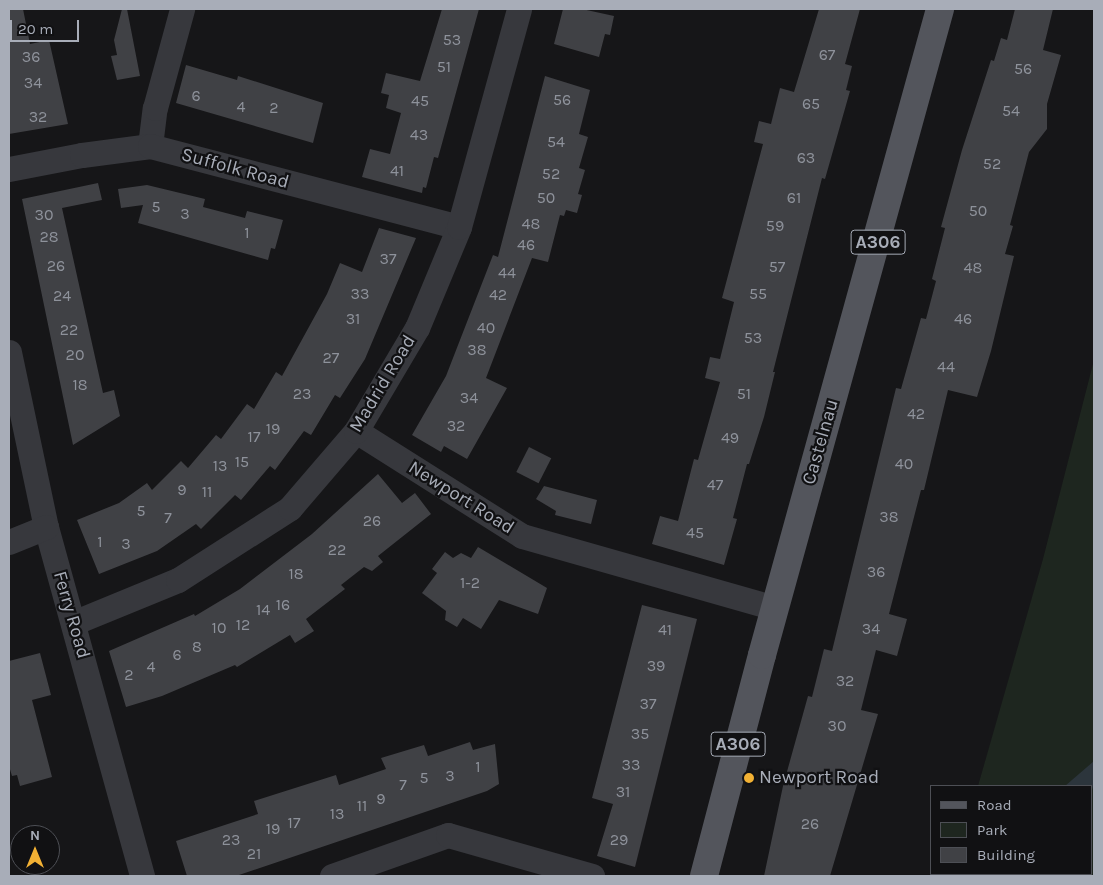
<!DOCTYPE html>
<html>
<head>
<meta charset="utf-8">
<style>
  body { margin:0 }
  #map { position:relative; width:1103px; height:885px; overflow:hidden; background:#161618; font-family:Karla,sans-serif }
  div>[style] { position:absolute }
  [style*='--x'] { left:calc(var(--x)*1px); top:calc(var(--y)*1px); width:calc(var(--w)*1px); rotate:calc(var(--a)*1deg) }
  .green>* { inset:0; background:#1e261f }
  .water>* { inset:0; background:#2c353c }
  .building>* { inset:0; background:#404145; transform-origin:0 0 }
  .minor>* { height:25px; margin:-12.5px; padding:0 12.5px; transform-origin:12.5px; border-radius:12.5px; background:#37383d }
  .major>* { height:28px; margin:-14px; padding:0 14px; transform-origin:14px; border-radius:14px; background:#53555c }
  .dots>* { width:14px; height:14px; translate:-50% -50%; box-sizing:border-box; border:2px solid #111113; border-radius:50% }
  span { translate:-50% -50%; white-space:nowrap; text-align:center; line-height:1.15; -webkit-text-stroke:4.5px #111113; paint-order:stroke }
  .number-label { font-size:16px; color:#8e929b }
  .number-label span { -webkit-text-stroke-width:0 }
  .shield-label span { padding:1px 4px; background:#111113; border:1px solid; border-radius:4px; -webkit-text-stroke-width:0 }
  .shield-label { font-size:18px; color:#a8adb8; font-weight:700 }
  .street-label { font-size:19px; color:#a8adb8 }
  .poi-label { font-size:19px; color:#a8adb8 }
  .left { translate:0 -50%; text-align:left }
  .frame { position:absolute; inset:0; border:10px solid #a8adb8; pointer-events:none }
  .legend { position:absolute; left:930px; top:785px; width:162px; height:90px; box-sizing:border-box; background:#111113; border:1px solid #4d4f55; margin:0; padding:6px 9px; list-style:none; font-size:15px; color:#a8adb8 }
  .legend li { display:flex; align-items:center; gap:10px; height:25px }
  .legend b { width:25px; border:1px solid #4d4f55 }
  .north { position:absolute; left:10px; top:825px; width:50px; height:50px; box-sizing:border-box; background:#111113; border:1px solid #4d4f55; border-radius:50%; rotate:0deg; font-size:14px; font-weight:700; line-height:20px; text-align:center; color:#a8adb8 }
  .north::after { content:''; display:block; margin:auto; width:18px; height:22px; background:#f2b134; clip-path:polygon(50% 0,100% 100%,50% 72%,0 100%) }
  .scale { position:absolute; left:10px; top:20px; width:69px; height:22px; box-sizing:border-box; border:2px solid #a8adb8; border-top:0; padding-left:6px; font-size:15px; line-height:18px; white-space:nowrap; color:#a8adb8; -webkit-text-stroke:4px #111113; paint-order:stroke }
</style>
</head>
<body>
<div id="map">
  <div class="green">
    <div style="clip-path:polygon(1094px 360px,1094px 876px,952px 876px,1092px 874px,1092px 786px,978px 786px,1043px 559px)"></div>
  </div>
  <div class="water">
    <div style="clip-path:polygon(1094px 761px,1094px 793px,1092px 786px,1065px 786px)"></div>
  </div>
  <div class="building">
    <div style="clip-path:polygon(9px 9px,23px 9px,30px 44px,49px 40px,68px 124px,9px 134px)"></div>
    <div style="clip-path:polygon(122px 9px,127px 9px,140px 76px,117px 80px,111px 56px,117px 55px,114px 40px)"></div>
    <div style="clip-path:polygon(442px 9px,479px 9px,438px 158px,434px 157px,426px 188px,423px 187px,422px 193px,362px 177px,370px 149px,390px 154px,401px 113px,386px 108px,389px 95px,381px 93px,386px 73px,420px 81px)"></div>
    <div style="clip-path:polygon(563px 9px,582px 9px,614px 16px,610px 35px,605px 34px,599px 57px,554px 44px)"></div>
    <div style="clip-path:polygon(819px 9px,860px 9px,845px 64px,852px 66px,846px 90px,850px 91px,825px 179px,822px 178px,773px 372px,775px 372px,764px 417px,749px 464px,747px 464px,733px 518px,737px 519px,724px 565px,652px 544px,660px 516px,678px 521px,694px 459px,698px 460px,720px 382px,705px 378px,710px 357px,720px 359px,734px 302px,722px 298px,763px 144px,754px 142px,759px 121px,771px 124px,780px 88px,794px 92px)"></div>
    <div style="clip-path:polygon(1015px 9px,1053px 9px,1043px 50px,1061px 55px,1047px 104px,1047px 129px,1029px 152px,1010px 225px,1013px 226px,1005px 254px,1014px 256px,991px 351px,977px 397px,948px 390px,924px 490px,921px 490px,889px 614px,907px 619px,897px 656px,876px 650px,861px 710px,878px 714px,830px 876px,764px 876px,783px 786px,808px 696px,812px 697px,824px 649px,832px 651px,896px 388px,901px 389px,921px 318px,926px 319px,936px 281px,932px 279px,945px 228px,941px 227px,962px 150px,991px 60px,994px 61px,1001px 38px,1007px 40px)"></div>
    <div style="clip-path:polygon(186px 65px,237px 80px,238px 76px,323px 103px,313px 143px,176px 103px)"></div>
    <div style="clip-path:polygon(545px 76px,590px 90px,579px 134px,588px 137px,579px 168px,585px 170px,578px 194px,582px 195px,577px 213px,566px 210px,564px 216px,560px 215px,548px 262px,532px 258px,486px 378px,507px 388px,467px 459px,444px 446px,441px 452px,412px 435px,446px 376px,493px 255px,498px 257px)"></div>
    <div style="clip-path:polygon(98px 183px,102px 200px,62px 208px,103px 393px,114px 390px,120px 416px,73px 445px,22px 199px)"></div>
    <div style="clip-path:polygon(147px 185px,205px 199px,203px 207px,245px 218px,247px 211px,283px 220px,275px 249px,271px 248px,268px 260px,138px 223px,143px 205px,121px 208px,118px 189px)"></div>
    <div style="clip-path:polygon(379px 228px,416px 238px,365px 359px,340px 398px,335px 395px,311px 435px,304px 431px,275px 470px,270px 466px,241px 500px,235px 495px,201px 529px,196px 524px,157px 551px,99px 574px,77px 520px,119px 503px,147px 483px,152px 490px,181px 461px,188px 468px,216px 435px,221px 439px,247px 404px,254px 409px,276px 372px,282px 376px,327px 294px,340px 263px,362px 272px)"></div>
    <div style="left:529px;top:447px;width:25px;height:28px;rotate:27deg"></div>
    <div style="clip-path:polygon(378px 474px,402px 503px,415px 493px,431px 514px,378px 556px,383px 562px,372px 571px,364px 567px,341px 585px,345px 589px,306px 619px,314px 631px,295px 643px,290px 635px,237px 667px,235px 665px,162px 696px,126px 707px,109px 651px,194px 614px,195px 616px,240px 589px,312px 534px)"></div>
    <div style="clip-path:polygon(544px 486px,597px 500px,591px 524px,555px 515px,556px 511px,536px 499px)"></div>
    <div style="clip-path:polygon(478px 547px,547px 588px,538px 614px,499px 600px,481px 629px,463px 618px,457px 627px,445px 620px,446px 611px,422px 593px,437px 573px,432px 569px,445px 552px,453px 558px,461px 553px,471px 558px)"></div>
    <div style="clip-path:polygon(642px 605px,697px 619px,635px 867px,597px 856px,613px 804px,592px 798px)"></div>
    <div style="clip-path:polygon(40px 653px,51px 695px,32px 700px,52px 777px,20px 786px,17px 775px,12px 776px,9px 766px,9px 661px)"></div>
    <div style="clip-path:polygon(470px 742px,473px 750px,495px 744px,499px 784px,487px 791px,236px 876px,187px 876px,176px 841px,258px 814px,254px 801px,336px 775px,339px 785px,386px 769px,381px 758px,424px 745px,428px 756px)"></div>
  </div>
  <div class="minor">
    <div style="--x:150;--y:146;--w:38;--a:-83"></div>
    <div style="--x:155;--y:108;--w:103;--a:-74.7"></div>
    <div style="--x:9;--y:169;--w:74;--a:-10.9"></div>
    <div style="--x:82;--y:155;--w:69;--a:-7.5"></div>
    <div style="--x:150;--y:146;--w:319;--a:14.7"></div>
    <div style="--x:9;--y:352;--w:179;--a:78.1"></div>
    <div style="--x:46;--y:527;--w:362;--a:74.6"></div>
    <div style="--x:356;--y:431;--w:196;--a:32.3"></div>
    <div style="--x:522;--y:536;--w:263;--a:15.9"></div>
    <div style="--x:9;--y:542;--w:40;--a:-22"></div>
    <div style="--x:73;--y:623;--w:113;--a:-22.3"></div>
    <div style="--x:178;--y:580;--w:133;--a:-32.7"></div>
    <div style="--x:290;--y:508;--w:101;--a:-49.4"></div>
    <div style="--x:356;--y:431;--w:120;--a:-59.4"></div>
    <div style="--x:417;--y:328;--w:109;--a:-67.4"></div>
    <div style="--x:459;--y:227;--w:226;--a:-74.6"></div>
    <div style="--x:332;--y:876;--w:123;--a:-19.5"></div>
    <div style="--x:448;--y:835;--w:150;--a:15.9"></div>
  </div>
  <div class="major">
    <div style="--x:704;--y:876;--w:228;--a:-75.3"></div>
    <div style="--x:762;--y:655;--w:670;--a:-74.59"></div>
  </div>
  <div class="dots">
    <div style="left:749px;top:778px;background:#f2b134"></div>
  </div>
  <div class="number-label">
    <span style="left:452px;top:40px">53</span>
    <span style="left:827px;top:55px">67</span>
    <span style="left:31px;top:57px">36</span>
    <span style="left:444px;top:67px">51</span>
    <span style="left:1023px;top:69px">56</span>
    <span style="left:33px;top:83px">34</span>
    <span style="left:196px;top:96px">6</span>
    <span style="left:562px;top:100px">56</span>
    <span style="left:420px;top:101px">45</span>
    <span style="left:811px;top:104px">65</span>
    <span style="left:241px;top:107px">4</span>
    <span style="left:274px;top:108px">2</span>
    <span style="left:1011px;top:111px">54</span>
    <span style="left:38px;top:117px">32</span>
    <span style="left:419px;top:135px">43</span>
    <span style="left:556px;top:142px">54</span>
    <span style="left:806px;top:158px">63</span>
    <span style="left:992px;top:164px">52</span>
    <span style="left:397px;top:171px">41</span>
    <span style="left:551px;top:174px">52</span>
    <span style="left:546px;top:198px">50</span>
    <span style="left:794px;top:198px">61</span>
    <span style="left:156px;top:207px">5</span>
    <span style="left:978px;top:211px">50</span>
    <span style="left:185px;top:214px">3</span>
    <span style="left:44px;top:215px">30</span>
    <span style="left:531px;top:224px">48</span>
    <span style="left:775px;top:226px">59</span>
    <span style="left:247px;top:233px">1</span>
    <span style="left:49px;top:237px">28</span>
    <span style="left:526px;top:245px">46</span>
    <span style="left:388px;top:259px">37</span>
    <span style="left:56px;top:266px">26</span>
    <span style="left:777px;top:267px">57</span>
    <span style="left:973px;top:268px">48</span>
    <span style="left:507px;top:273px">44</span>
    <span style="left:360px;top:294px">33</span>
    <span style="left:758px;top:294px">55</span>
    <span style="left:498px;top:295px">42</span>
    <span style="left:62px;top:296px">24</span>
    <span style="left:353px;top:319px">31</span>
    <span style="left:963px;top:319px">46</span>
    <span style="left:486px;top:328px">40</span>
    <span style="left:69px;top:330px">22</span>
    <span style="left:753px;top:338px">53</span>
    <span style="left:477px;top:350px">38</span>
    <span style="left:75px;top:355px">20</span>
    <span style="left:331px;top:358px">27</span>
    <span style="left:946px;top:367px">44</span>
    <span style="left:80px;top:385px">18</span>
    <span style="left:302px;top:394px">23</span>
    <span style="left:744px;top:394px">51</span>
    <span style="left:469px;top:398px">34</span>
    <span style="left:916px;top:414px">42</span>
    <span style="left:456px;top:426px">32</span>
    <span style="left:273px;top:429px">19</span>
    <span style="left:254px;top:437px">17</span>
    <span style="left:730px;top:438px">49</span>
    <span style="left:242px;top:462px">15</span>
    <span style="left:904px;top:464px">40</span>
    <span style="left:220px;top:466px">13</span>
    <span style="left:715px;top:485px">47</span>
    <span style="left:182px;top:490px">9</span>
    <span style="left:207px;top:492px">11</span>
    <span style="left:141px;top:511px">5</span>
    <span style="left:889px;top:517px">38</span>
    <span style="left:168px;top:518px">7</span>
    <span style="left:372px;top:521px">26</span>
    <span style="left:695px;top:533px">45</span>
    <span style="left:100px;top:542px">1</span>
    <span style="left:126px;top:544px">3</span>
    <span style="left:337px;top:550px">22</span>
    <span style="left:876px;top:572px">36</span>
    <span style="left:296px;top:574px">18</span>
    <span style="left:470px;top:583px">1-2</span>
    <span style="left:283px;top:605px">16</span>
    <span style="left:263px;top:610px">14</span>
    <span style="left:243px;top:625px">12</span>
    <span style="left:219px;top:628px">10</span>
    <span style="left:871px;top:629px">34</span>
    <span style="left:665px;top:630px">41</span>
    <span style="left:197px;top:647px">8</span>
    <span style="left:177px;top:655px">6</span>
    <span style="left:656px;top:666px">39</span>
    <span style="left:151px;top:667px">4</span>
    <span style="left:129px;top:675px">2</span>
    <span style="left:845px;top:681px">32</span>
    <span style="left:648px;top:704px">37</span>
    <span style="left:837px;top:726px">30</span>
    <span style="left:640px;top:734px">35</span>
    <span style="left:631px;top:765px">33</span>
    <span style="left:478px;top:767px">1</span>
    <span style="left:450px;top:776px">3</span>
    <span style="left:424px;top:778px">5</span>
    <span style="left:403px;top:785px">7</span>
    <span style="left:623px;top:792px">31</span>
    <span style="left:381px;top:799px">9</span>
    <span style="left:362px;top:806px">11</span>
    <span style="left:337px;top:814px">13</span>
    <span style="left:294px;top:823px">17</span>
    <span style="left:810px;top:824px">26</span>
    <span style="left:273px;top:829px">19</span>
    <span style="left:231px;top:840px">23</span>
    <span style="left:619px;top:840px">29</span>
    <span style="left:254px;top:854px">21</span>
  </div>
  <div class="shield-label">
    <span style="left:878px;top:242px">A306</span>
    <span style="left:738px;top:744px">A306</span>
  </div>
  <div class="street-label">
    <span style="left:235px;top:169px;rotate:15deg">Suffolk Road</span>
    <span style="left:383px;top:384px;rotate:-59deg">Madrid Road</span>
    <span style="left:821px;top:442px;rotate:-74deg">Castelnau</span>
    <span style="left:461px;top:498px;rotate:32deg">Newport Road</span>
    <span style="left:71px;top:615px;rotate:74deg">Ferry Road</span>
  </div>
  <div class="poi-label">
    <span class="left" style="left:759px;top:778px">Newport Road</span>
  </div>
  <div class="frame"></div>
  <ul class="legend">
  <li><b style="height:6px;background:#53555c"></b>Road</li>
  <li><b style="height:14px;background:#1e261f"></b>Park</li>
  <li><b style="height:14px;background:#404145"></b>Building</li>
  </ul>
  <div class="north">N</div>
  <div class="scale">20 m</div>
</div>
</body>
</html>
